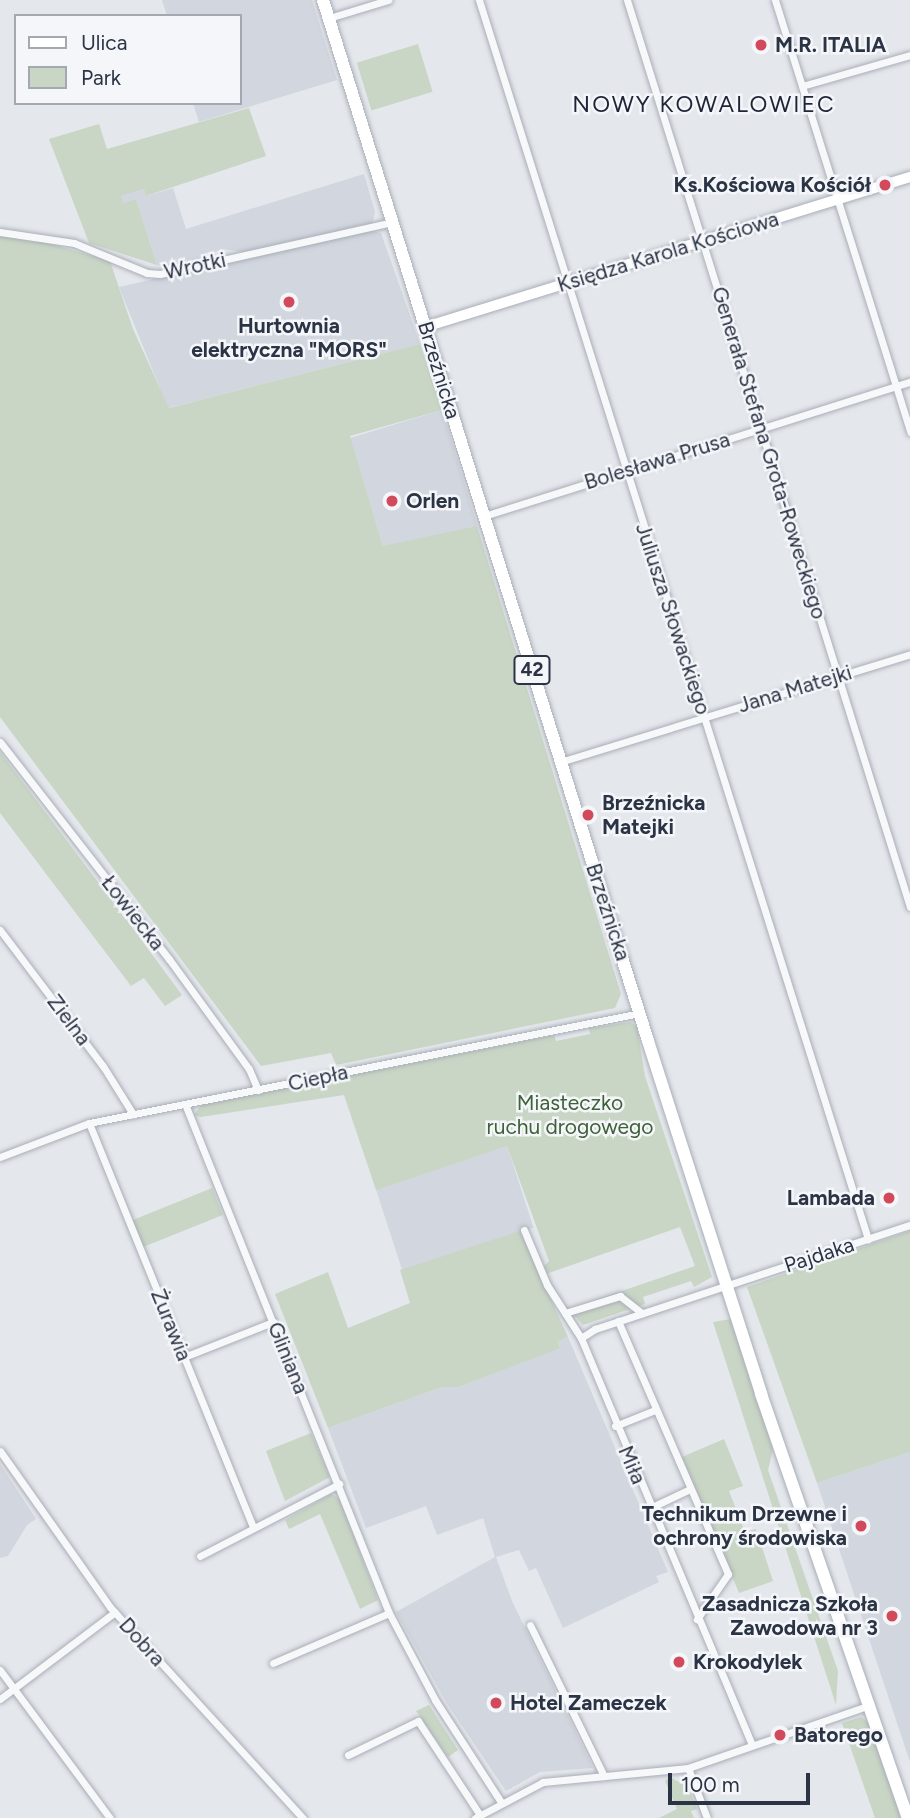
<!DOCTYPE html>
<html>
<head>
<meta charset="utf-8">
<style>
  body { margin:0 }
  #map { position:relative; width:910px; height:1818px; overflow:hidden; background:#e4e7ec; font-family:Figtree,sans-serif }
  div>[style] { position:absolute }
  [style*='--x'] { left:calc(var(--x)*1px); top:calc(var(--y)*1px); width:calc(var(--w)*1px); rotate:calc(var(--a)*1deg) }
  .built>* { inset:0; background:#d2d6de; transform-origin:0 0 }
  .green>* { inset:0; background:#c9d6c5; transform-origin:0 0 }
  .roads { filter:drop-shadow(0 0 2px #a9aeb7) drop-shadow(0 0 2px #a9aeb7) }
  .street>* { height:7px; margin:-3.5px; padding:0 3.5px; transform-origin:3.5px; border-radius:3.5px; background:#f7f8fa }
  .secondary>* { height:10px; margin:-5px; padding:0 5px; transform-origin:5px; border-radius:5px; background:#fff }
  .primary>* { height:12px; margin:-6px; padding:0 6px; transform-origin:6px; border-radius:6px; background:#fff }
  .dots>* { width:19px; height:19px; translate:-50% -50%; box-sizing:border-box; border:4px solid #f4f6f9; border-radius:50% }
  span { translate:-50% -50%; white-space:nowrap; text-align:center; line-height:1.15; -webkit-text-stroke:5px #f4f6f9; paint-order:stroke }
  .shield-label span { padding:2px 5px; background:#f4f6f9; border:2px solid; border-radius:5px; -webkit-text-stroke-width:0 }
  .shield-label { font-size:19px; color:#2b3445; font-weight:700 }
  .poi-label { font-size:21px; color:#2b3445; font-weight:700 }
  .left { translate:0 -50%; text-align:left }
  .right { translate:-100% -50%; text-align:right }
  .street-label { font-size:21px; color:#2b3445 }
  .park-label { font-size:21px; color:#3f6138 }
  .neighbourhood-label { font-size:23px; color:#1d2536; letter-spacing:2px }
  .legend { position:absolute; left:14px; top:14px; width:228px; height:91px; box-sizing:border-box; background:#f4f6f9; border:2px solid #a4a8b1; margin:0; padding:9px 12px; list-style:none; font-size:21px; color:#2b3445 }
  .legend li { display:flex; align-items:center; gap:14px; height:35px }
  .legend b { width:35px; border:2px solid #a4a8b1 }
  .scale { position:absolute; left:668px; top:1773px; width:142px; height:32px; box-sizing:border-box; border:4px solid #2b3445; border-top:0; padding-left:9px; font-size:21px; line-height:24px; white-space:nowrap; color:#2b3445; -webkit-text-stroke:5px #f4f6f9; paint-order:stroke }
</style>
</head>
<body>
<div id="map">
  <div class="built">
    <div style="clip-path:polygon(162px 0,312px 0,337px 80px,199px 122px,193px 103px,240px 103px,240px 16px,167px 16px)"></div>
    <div style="clip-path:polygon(364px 174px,375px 212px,372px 224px,245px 252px,221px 249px,198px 261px,167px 267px,157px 265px,136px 199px,123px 203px,120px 196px,144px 189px,147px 196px,173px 188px,186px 229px)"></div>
    <div style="clip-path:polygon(368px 230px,381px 233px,420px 344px,168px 408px,119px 287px)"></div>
    <div style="left:442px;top:410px;width:121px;height:96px;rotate:73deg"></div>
    <div style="left:507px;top:1146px;width:86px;height:138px;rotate:72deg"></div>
    <div style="clip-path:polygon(568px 1337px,668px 1572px,656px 1576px,659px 1582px,563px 1628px,536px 1568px,529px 1571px,519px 1550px,496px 1557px,512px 1601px,593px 1768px,540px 1772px,506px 1791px,446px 1702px,396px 1612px,495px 1557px,483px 1518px,437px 1535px,426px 1506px,366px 1528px,328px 1428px,442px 1387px,459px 1387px,560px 1347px,558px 1341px)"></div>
    <div style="clip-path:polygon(910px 1452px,910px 1762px,817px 1483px)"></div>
    <div style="clip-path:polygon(0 1464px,36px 1519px,27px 1525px,8px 1556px,0 1558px)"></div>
  </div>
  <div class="green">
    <div style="left:418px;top:44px;width:50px;height:64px;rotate:73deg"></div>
    <div style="clip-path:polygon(249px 108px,266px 156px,146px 196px,144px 189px,121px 196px,123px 203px,136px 199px,157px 265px,89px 243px,49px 139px,99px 124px,107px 149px)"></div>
    <div style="clip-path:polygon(0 236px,24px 236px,110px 261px,133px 329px,169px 408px,420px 344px,442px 410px,350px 436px,383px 546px,477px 526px,621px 994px,615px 1008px,336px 1065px,331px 1053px,261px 1066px,0 717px)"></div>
    <div style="clip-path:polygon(0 752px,137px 934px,182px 995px,165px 1006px,144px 978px,131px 986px,0 813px)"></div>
    <div style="clip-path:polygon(631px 1022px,637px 1027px,645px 1076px,712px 1277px,694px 1287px,691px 1281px,643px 1297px,645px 1304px,583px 1325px,569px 1309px,695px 1266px,680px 1227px,546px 1274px,544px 1266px,549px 1261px,507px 1146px,376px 1190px,344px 1095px,201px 1117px,194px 1115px,201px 1105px,554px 1035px,556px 1041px,590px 1034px,589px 1028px)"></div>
    <div style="left:212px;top:1188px;width:29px;height:86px;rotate:68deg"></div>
    <div style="clip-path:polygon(520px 1231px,568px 1337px,558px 1341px,560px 1348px,459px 1387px,442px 1387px,328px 1428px,275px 1294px,328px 1272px,348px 1328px,410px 1303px,400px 1270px)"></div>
    <div style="clip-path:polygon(910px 1231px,910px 1452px,817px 1483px,747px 1287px)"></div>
    <div style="clip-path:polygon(731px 1319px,773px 1449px,768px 1470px,838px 1671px,836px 1705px,713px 1322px)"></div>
    <div style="clip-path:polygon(311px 1433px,330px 1477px,285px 1501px,266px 1451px)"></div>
    <div style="clip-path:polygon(724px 1439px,743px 1486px,729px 1491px,745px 1532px,756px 1529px,773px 1581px,739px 1593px,682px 1457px)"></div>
    <div style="clip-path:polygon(331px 1494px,340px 1499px,378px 1600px,360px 1609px,320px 1514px,289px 1529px,285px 1520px)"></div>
    <div style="clip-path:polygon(429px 1705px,458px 1750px,448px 1757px,416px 1711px)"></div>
    <div style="clip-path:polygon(861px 1717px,872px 1725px,901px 1818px,875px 1818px,842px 1723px)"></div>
    <div style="clip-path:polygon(670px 1777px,688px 1787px,697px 1809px,691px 1811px,694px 1818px,659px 1818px,677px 1809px,665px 1781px)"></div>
  </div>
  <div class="roads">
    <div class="street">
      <div style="--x:479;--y:0;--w:1299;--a:72.57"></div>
      <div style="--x:627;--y:0;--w:950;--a:72.67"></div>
      <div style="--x:775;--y:0;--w:453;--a:72.6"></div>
      <div style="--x:329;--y:18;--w:62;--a:-17"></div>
      <div style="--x:802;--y:86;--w:112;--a:-16"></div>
      <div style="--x:0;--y:232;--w:75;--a:8.5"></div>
      <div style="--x:74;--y:243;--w:79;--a:22.3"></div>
      <div style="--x:147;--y:273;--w:13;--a:4"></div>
      <div style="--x:160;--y:274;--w:239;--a:-12.6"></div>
      <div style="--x:484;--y:516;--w:447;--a:-17.5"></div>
      <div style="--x:0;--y:742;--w:275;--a:52.1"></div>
      <div style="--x:169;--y:959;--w:136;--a:54"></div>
      <div style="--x:249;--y:1069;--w:23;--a:67"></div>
      <div style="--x:560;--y:762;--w:366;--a:-17.1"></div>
      <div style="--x:0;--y:930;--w:171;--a:52.9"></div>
      <div style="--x:103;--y:1066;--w:57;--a:58"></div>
      <div style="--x:185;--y:1104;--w:548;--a:68.16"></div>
      <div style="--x:389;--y:1613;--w:98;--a:62.1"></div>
      <div style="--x:435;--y:1700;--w:121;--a:57.1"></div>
      <div style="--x:89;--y:1123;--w:436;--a:67.9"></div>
      <div style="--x:0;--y:1157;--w:95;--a:-20.9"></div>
      <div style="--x:89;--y:1123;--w:562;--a:-11.29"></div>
      <div style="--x:524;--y:1230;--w:60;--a:67.3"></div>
      <div style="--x:547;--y:1285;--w:63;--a:57.3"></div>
      <div style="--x:581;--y:1338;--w:441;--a:67.2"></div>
      <div style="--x:565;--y:1313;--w:58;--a:-17.2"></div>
      <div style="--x:620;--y:1296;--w:28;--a:38"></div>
      <div style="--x:618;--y:1321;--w:276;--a:66.5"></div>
      <div style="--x:728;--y:1574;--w:55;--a:124.6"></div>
      <div style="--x:581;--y:1338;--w:17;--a:-33"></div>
      <div style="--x:595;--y:1329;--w:332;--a:-18.3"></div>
      <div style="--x:184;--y:1357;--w:96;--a:-21.5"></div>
      <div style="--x:615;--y:1426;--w:43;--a:-21.8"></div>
      <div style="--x:0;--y:1451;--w:191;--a:54.8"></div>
      <div style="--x:110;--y:1607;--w:286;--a:47.6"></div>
      <div style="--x:650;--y:1508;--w:44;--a:-25.4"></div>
      <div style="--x:200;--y:1556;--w:157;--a:-27.4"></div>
      <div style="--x:530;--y:1625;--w:168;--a:63.9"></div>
      <div style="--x:273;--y:1663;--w:126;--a:-23.3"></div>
      <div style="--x:0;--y:1670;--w:184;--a:53.4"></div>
      <div style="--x:0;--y:1699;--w:144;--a:-37.1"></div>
      <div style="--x:348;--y:1755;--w:78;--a:-25.9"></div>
      <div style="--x:418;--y:1721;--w:113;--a:56.6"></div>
      <div style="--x:688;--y:1768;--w:53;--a:69.2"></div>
      <div style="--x:475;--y:1818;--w:77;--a:-27.9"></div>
      <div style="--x:543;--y:1782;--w:146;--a:-5.5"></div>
      <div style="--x:688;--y:1768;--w:193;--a:-19.1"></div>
    </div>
    <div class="secondary">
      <div style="--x:425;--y:327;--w:508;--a:-17.19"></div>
    </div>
    <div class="primary">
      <div style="--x:323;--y:0;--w:1091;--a:72.66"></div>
      <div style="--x:648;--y:1041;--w:371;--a:72.2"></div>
      <div style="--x:761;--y:1394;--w:449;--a:70.9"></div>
    </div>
  </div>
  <div class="dots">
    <div style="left:761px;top:45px;background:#d1495b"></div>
    <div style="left:885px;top:185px;background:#d1495b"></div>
    <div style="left:289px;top:302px;background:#d1495b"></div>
    <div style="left:392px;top:501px;background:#d1495b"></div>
    <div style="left:588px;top:815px;background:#d1495b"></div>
    <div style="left:889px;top:1198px;background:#d1495b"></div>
    <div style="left:861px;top:1526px;background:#d1495b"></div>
    <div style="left:892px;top:1616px;background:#d1495b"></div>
    <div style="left:679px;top:1662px;background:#d1495b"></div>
    <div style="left:496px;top:1703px;background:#d1495b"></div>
    <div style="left:780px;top:1735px;background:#d1495b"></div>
  </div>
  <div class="shield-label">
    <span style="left:532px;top:670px">42</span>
  </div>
  <div class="poi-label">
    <span class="left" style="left:775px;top:45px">M.R. ITALIA</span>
    <span class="right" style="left:871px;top:185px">Ks.Kościowa Kościół</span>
    <span style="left:289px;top:338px">Hurtownia<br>elektryczna "MORS"</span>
    <span class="left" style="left:406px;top:501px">Orlen</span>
    <span class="left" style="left:602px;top:815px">Brzeźnicka<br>Matejki</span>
    <span class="right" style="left:875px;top:1198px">Lambada</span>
    <span class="right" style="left:847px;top:1526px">Technikum Drzewne i<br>ochrony środowiska</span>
    <span class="right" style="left:878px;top:1616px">Zasadnicza Szkoła<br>Zawodowa nr 3</span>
    <span class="left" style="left:693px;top:1662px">Krokodylek</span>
    <span class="left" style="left:510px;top:1703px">Hotel Zameczek</span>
    <span class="left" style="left:794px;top:1735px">Batorego</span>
  </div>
  <div class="street-label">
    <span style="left:668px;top:252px;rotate:-17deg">Księdza Karola Kościowa</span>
    <span style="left:195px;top:266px;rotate:-12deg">Wrotki</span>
    <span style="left:439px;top:370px;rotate:73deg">Brzeźnicka</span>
    <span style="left:769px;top:453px;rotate:73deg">Generała Stefana Grota-Roweckiego</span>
    <span style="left:657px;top:461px;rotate:-17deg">Bolesława Prusa</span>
    <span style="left:673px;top:619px;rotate:72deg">Juliusza Słowackiego</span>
    <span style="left:795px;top:689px;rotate:-17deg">Jana Matejki</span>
    <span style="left:608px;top:912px;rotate:72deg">Brzeźnicka</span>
    <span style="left:133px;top:913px;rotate:52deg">Łowiecka</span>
    <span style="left:69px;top:1020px;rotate:53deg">Zielna</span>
    <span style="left:318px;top:1078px;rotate:-12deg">Ciepła</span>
    <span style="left:819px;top:1255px;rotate:-18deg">Pajdaka</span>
    <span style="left:171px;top:1325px;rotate:68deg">Żurawia</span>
    <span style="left:288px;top:1358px;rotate:68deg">Gliniana</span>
    <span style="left:632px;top:1465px;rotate:67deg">Miła</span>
    <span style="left:142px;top:1642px;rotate:48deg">Dobra</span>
  </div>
  <div class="park-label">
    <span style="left:570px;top:1115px">Miasteczko<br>ruchu drogowego</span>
  </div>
  <div class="neighbourhood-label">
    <span style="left:704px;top:104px">NOWY KOWALOWIEC</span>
  </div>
  <ul class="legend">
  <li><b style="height:9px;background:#fff"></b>Ulica</li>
  <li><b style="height:19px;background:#c9d6c5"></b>Park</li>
  </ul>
  <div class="scale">100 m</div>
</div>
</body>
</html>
